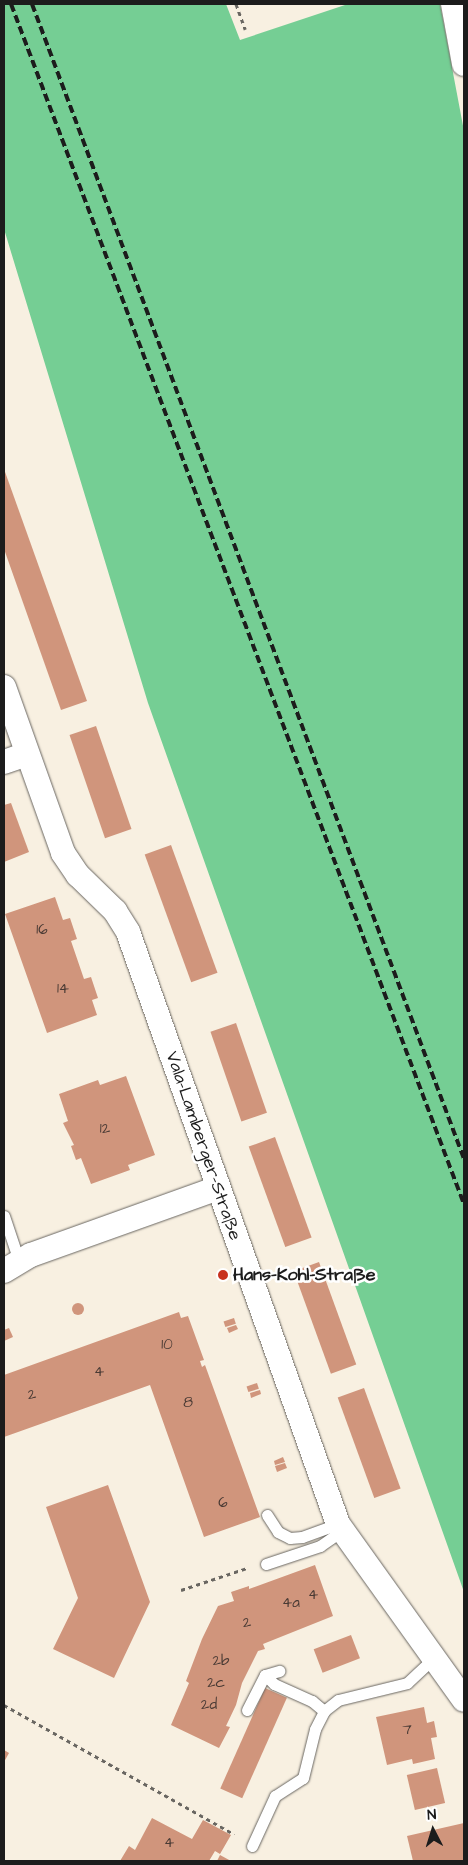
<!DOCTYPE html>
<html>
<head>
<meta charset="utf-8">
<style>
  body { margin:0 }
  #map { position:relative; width:468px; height:1865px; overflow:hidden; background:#f8f0e1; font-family:"Architects Daughter",sans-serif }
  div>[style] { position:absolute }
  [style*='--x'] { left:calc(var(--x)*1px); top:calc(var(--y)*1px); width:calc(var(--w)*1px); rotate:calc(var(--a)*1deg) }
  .green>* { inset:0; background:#75ce94 }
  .building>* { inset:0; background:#d0957c; transform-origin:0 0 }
  .round { border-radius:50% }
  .path>* { height:3px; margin-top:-1.5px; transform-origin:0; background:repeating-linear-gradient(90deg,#696661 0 4px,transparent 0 8px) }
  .roads { filter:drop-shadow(0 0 1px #696661) drop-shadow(0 0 1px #696661) }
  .lane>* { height:11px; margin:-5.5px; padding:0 5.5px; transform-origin:5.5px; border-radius:5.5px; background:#fff }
  .street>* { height:24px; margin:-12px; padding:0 12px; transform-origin:12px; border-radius:12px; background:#fff }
  .rail>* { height:4px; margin-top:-2px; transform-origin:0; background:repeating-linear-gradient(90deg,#1c1c1c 0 8px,transparent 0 12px) }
  .dots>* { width:14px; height:14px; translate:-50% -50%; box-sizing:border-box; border:2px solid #fff; border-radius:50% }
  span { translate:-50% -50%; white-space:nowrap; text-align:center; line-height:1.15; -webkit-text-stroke:5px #fff; paint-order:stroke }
  .number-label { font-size:15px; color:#493a34 }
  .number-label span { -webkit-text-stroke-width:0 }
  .street-label { font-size:18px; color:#1c1c1c }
  .poi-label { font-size:18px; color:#1c1c1c; font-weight:700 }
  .left { translate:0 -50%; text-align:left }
  .frame { position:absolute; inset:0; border:5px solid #1c1c1c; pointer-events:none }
  .north { position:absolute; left:408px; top:1805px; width:50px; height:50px; -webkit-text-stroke:4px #fff; paint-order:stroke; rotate:355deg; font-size:14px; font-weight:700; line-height:20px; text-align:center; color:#1c1c1c }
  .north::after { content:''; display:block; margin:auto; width:18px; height:22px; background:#1c1c1c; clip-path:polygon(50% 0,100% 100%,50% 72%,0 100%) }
</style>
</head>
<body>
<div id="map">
  <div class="green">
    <div style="clip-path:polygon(4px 4px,226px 4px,240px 40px,348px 4px,440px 4px,464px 131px,464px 1592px,148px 703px,4px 229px)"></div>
  </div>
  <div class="building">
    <div style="clip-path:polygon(4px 469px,87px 701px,61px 710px,4px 549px)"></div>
    <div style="left:96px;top:726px;width:109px;height:28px;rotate:71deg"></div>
    <div style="clip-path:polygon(11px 803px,29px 852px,4px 862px,4px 805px)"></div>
    <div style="left:171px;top:845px;width:136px;height:28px;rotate:70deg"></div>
    <div style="clip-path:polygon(55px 897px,63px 920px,70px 918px,77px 939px,71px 941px,84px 979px,91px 977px,98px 998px,92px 1000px,97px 1015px,47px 1033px,5px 914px)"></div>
    <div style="left:236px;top:1023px;width:95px;height:27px;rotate:71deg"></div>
    <div style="clip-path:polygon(126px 1076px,155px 1155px,128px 1165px,130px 1170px,91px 1184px,81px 1158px,76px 1160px,71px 1146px,74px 1145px,63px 1123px,68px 1121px,59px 1094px,98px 1080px,100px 1085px)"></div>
    <div style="left:275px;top:1137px;width:107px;height:28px;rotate:70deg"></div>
    <div style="left:319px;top:1262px;width:109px;height:27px;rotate:70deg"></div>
    <div class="round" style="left:72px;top:1303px;width:12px;height:12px"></div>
    <div style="clip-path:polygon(179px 1312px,181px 1318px,188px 1316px,204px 1360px,200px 1361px,202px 1367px,205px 1365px,260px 1517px,204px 1537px,150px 1385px,4px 1437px,4px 1375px)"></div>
    <div style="left:234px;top:1318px;width:6px;height:11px;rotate:72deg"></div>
    <div style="clip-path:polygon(236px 1325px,238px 1329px,229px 1333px,227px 1328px)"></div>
    <div style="clip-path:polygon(9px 1328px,13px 1337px,4px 1341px,4px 1330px)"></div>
    <div style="left:257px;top:1383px;width:6px;height:11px;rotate:72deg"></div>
    <div style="left:364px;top:1388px;width:107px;height:28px;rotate:70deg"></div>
    <div style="clip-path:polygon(260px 1390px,261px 1394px,251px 1398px,250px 1393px)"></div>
    <div style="clip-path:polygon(283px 1457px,285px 1462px,275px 1465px,274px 1461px)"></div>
    <div style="clip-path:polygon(285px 1463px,287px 1468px,277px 1472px,275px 1466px)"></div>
    <div style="clip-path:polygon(108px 1485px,150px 1602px,114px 1678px,53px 1649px,78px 1598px,46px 1507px)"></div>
    <div style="clip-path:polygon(315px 1565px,333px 1616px,263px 1644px,265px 1649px,258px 1651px,242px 1683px,236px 1705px,226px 1726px,230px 1727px,219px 1748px,171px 1725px,189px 1683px,186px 1681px,202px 1639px,218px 1606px,234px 1601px,231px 1592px,249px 1586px,249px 1589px)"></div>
    <div style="left:351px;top:1635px;width:25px;height:40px;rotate:69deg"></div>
    <div style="left:265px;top:1688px;width:24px;height:110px;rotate:24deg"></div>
    <div style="clip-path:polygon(424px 1707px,427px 1723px,434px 1721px,437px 1737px,431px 1738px,435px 1759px,413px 1764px,412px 1759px,387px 1765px,376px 1717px)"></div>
    <div style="clip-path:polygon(4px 1750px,9px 1753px,4px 1762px)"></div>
    <div style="left:437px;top:1768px;width:36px;height:31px;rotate:77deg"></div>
    <div style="clip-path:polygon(152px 1818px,192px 1839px,203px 1820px,231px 1835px,220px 1854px,215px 1851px,209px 1861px,120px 1861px,129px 1846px,135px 1850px)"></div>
    <div style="clip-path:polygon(464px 1823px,464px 1861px,413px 1861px,407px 1836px)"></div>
    <div style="clip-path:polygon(220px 1855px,231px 1861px,217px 1861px)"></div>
  </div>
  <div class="path">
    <div style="--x:236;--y:4;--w:27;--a:70"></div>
    <div style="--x:181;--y:1590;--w:70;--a:-18.4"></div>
    <div style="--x:4;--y:1705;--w:264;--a:29.3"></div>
  </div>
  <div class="roads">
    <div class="lane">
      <div style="--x:4;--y:1216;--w:47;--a:71.6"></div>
      <div style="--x:267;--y:1515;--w:20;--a:57"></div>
      <div style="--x:278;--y:1532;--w:13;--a:27"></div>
      <div style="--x:290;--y:1538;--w:12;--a:-5"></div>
      <div style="--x:302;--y:1537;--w:38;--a:-20"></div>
      <div style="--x:266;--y:1564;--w:57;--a:-18.4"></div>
      <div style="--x:320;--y:1546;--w:28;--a:-35"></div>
      <div style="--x:265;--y:1675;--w:13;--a:45"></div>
      <div style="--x:274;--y:1684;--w:42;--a:24.1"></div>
      <div style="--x:312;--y:1701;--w:16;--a:40"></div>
      <div style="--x:247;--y:1710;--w:39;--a:-63"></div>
      <div style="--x:265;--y:1675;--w:15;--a:-16"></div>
      <div style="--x:252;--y:1846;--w:55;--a:-65.3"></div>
      <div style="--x:275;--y:1796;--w:33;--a:-33"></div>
      <div style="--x:303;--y:1778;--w:50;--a:-76.2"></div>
      <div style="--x:315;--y:1729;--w:20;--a:-63"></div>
      <div style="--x:324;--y:1711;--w:18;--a:-38"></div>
      <div style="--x:338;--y:1700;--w:71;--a:-13.8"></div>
      <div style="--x:407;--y:1683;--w:38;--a:-43"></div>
    </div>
    <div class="street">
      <div style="--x:453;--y:4;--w:61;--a:79.6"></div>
      <div style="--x:4;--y:687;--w:176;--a:70.4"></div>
      <div style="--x:63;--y:853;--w:27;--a:56"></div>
      <div style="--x:78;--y:875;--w:52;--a:44.2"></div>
      <div style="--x:115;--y:911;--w:25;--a:58"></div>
      <div style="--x:128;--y:932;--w:628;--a:70.47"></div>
      <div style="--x:338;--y:1524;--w:216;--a:54.4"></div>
      <div style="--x:4;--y:762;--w:24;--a:-19"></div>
      <div style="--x:4;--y:1271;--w:31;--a:-31"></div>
      <div style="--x:31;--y:1255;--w:199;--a:-19.7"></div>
    </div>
  </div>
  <div class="rail">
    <div style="--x:11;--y:4;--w:1283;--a:69.32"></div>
    <div style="--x:32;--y:4;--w:1233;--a:69.49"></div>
  </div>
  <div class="dots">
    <div style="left:223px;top:1275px;background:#c8321e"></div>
  </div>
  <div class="number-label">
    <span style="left:42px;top:930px">16</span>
    <span style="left:63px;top:989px">14</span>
    <span style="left:105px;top:1129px">12</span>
    <span style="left:167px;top:1345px">10</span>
    <span style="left:99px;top:1372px">4</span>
    <span style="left:32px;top:1395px">2</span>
    <span style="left:188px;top:1403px">8</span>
    <span style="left:223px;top:1503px">6</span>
    <span style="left:313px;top:1595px">4</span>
    <span style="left:291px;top:1603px">4a</span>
    <span style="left:247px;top:1623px">2</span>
    <span style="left:221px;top:1661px">2b</span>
    <span style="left:216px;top:1683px">2c</span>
    <span style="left:209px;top:1705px">2d</span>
    <span style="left:407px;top:1730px">7</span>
    <span style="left:169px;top:1843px">4</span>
  </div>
  <div class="street-label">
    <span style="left:203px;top:1146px;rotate:71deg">Vala-Lamberger-Straße</span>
  </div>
  <div class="poi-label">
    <span class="left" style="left:233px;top:1275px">Hans-Kohl-Straße</span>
  </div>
  <div class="frame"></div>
  <div class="north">N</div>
</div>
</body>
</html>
